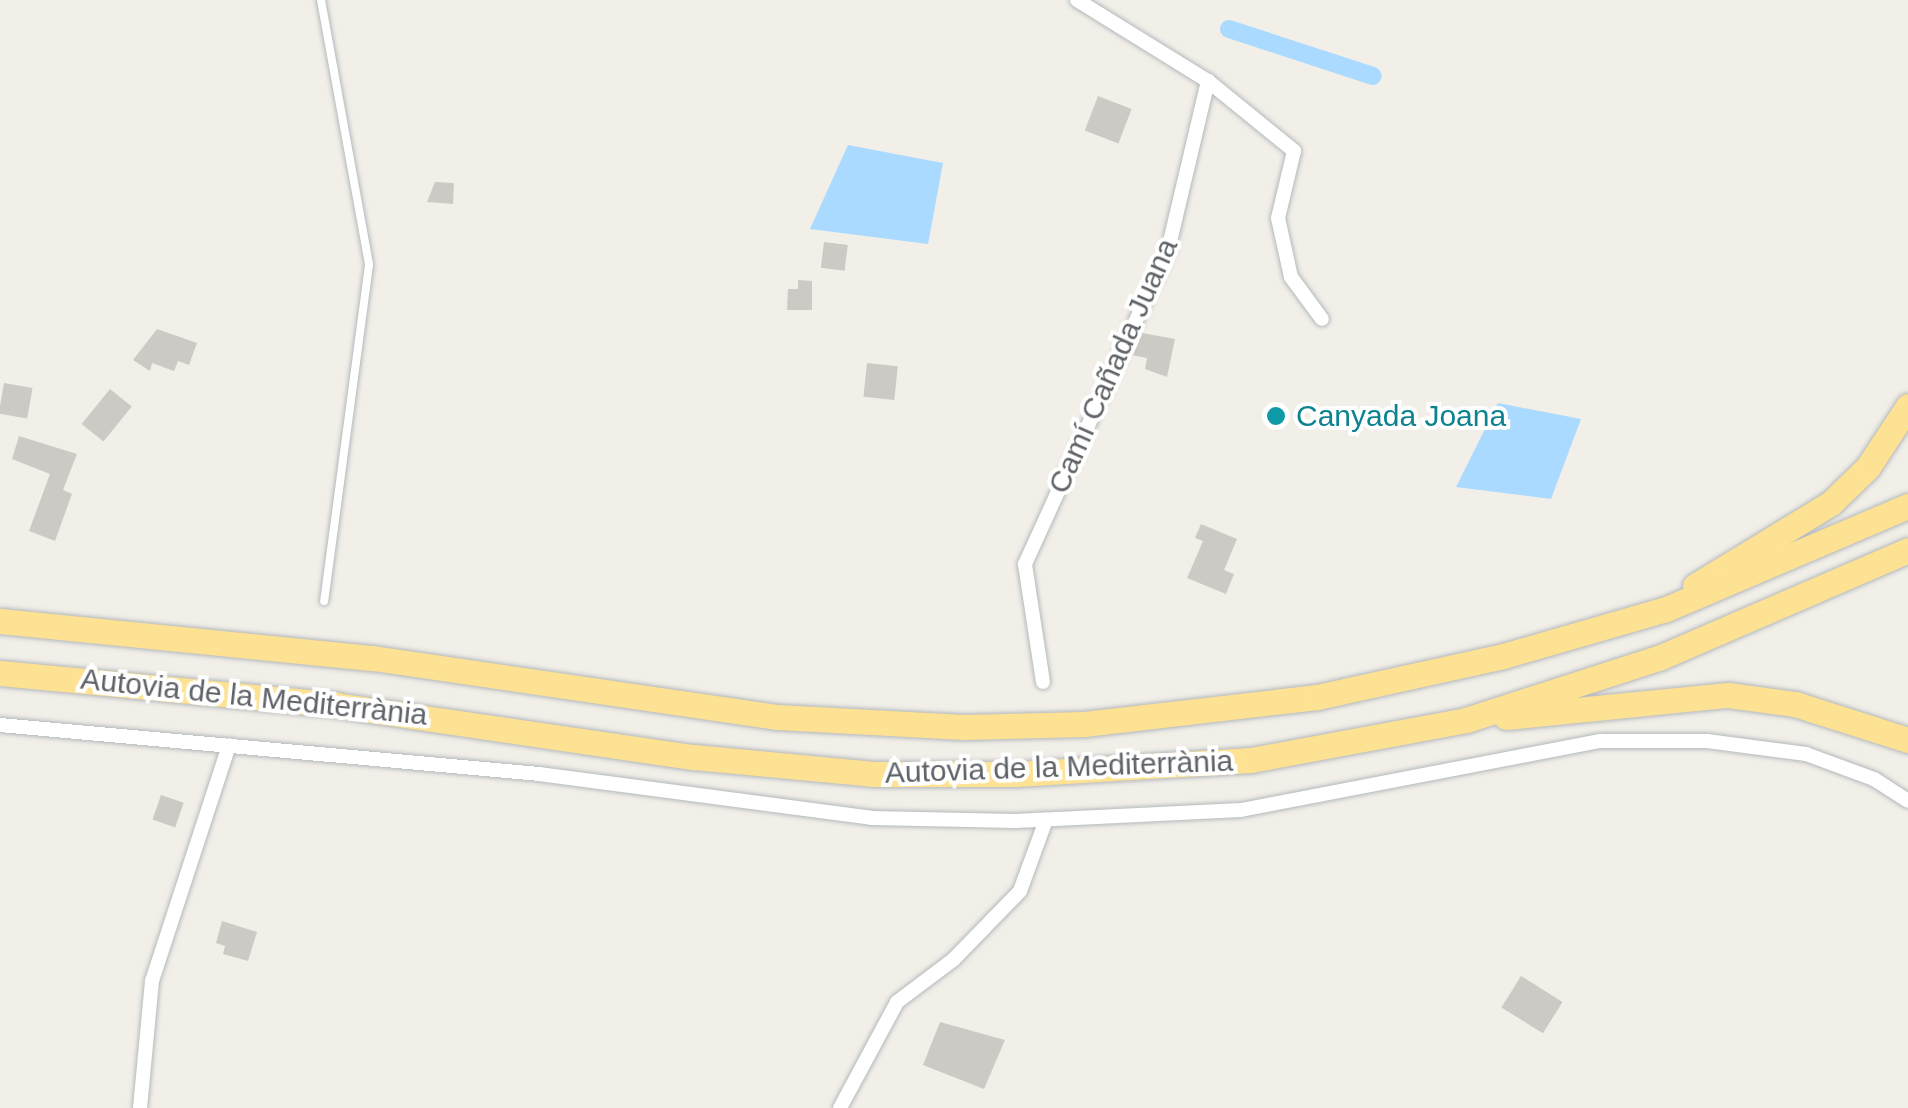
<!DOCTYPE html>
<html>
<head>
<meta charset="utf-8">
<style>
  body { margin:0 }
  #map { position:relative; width:1908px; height:1108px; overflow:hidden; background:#f1efe8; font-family:Helvetica,sans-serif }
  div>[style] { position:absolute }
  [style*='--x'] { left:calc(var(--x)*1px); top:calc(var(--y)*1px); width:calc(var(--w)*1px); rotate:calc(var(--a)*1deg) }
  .water>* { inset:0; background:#aadaff }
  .canal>* { height:18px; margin:-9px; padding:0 9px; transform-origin:9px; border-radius:9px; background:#aadaff }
  .building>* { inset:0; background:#cccac5; transform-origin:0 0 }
  .roads { filter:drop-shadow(0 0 2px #b5b8bc) drop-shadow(0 0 2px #b5b8bc) }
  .service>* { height:8px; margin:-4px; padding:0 4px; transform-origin:4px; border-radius:4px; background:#fff }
  .minor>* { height:14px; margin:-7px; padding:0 7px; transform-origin:7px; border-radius:7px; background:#fff }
  .motorway>* { height:25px; margin:-12.5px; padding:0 12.5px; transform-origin:12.5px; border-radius:12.5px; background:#fde293 }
  .dots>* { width:28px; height:28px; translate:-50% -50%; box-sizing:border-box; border:5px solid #fff; border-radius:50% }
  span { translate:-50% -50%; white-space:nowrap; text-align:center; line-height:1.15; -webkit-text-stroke:8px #fff; paint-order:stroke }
  .street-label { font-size:30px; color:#5f6368 }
  .culture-label { font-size:30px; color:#0d838f }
  .left { translate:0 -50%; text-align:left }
</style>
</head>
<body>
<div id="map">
  <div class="water">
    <div style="clip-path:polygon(848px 145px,943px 163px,928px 244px,810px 229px)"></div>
    <div style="clip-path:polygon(1498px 403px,1581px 419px,1551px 499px,1456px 487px)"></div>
  </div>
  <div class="canal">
    <div style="--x:1229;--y:29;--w:151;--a:18.1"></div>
  </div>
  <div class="building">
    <div style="left:1098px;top:96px;width:36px;height:37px;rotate:21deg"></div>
    <div style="clip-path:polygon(435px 182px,454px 183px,453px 204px,427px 202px)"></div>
    <div style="left:824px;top:242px;width:24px;height:26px;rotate:7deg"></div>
    <div style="clip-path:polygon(798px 280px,812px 281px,812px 310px,787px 310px,788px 289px,798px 289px)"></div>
    <div style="clip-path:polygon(157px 329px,197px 343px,189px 365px,178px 361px,174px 371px,152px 363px,150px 371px,133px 360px)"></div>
    <div style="clip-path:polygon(1142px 333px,1175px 339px,1167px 377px,1145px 369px,1147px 358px,1132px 355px)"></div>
    <div style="left:867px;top:363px;width:31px;height:34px;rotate:6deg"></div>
    <div style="left:4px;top:383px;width:29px;height:31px;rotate:10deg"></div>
    <div style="left:110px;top:389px;width:28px;height:45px;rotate:39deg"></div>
    <div style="clip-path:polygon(19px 436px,77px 454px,63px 490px,72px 494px,55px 541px,29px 531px,50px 474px,12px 459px)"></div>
    <div style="clip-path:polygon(1201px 524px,1237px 539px,1224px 570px,1234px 574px,1226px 594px,1187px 578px,1203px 541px,1195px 538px)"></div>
    <div style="left:161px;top:795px;width:24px;height:26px;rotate:19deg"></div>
    <div style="clip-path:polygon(222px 921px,257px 932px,248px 961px,223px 954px,225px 946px,216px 943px)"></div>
    <div style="left:1521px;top:976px;width:49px;height:37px;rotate:32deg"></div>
    <div style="clip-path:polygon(940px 1022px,1005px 1040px,984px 1089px,923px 1065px)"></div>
  </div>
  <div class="roads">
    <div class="service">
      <div style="--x:321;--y:0;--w:269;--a:79.7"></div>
      <div style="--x:369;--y:265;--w:339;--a:97.6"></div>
    </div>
    <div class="minor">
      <div style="--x:1208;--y:81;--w:111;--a:39.1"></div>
      <div style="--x:1294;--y:151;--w:69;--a:103.4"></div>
      <div style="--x:1278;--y:218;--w:60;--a:77.6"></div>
      <div style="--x:1291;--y:277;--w:52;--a:53.6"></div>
      <div style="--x:1043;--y:682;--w:119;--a:-98.7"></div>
      <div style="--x:1025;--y:564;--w:345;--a:-65.5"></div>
      <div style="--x:1168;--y:250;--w:174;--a:-76.7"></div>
      <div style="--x:1208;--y:81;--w:154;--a:-148.3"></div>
      <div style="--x:0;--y:725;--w:541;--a:5.19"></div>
      <div style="--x:539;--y:774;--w:335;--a:7.5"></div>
      <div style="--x:871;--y:818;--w:144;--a:1.2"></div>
      <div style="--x:1015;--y:821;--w:226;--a:-2.8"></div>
      <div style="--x:1241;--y:810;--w:366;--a:-10.9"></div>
      <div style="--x:1600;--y:741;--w:107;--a:0"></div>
      <div style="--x:1707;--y:741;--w:100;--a:7.5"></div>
      <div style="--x:1806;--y:754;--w:72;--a:20.2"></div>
      <div style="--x:1874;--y:779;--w:40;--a:32.9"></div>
      <div style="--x:140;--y:1108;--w:128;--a:-84.6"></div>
      <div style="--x:152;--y:981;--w:248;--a:-71.9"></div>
      <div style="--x:840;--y:1108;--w:120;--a:-61.7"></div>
      <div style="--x:897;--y:1002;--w:70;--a:-36.9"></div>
      <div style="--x:953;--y:960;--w:96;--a:-45.8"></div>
      <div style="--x:1020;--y:891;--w:76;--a:-69.9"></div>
    </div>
    <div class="motorway">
      <div style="--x:1695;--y:586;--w:159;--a:-31.4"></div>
      <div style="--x:1831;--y:503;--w:52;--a:-44.2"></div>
      <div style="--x:1868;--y:467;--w:73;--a:-56.7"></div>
      <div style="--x:0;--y:621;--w:375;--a:5.7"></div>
      <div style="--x:373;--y:658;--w:409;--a:8.3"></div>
      <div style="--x:778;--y:717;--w:186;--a:3.1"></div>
      <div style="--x:964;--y:727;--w:120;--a:-1.4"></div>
      <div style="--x:1084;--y:724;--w:235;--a:-6.6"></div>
      <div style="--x:1317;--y:697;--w:190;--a:-12.4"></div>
      <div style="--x:1503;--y:656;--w:170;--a:-16.1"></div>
      <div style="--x:1666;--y:609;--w:263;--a:-23.1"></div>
      <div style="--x:0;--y:673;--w:338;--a:5.4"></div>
      <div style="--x:336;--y:705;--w:362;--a:8.3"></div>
      <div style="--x:694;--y:757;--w:181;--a:5.4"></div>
      <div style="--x:874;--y:774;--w:142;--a:0"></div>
      <div style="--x:1016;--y:774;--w:235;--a:-3.4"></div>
      <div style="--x:1251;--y:760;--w:219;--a:-10.5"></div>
      <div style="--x:1466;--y:720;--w:205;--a:-17.9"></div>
      <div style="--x:1661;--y:657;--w:269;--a:-23.4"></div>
      <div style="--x:1506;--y:717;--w:223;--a:-5.7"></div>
      <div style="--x:1728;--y:695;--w:68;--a:7.7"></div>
      <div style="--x:1795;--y:704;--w:119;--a:17.7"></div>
    </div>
  </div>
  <div class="dots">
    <div style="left:1276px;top:416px;background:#0f9aa8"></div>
  </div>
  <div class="street-label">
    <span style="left:1113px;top:366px;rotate:-66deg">Camí Cañada Juana</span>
    <span style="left:254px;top:697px;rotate:6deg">Autovia de la Mediterrània</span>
    <span style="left:1059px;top:767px;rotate:-2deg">Autovia de la Mediterrània</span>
  </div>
  <div class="culture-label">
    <span class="left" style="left:1296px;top:416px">Canyada Joana</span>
  </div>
</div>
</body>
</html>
